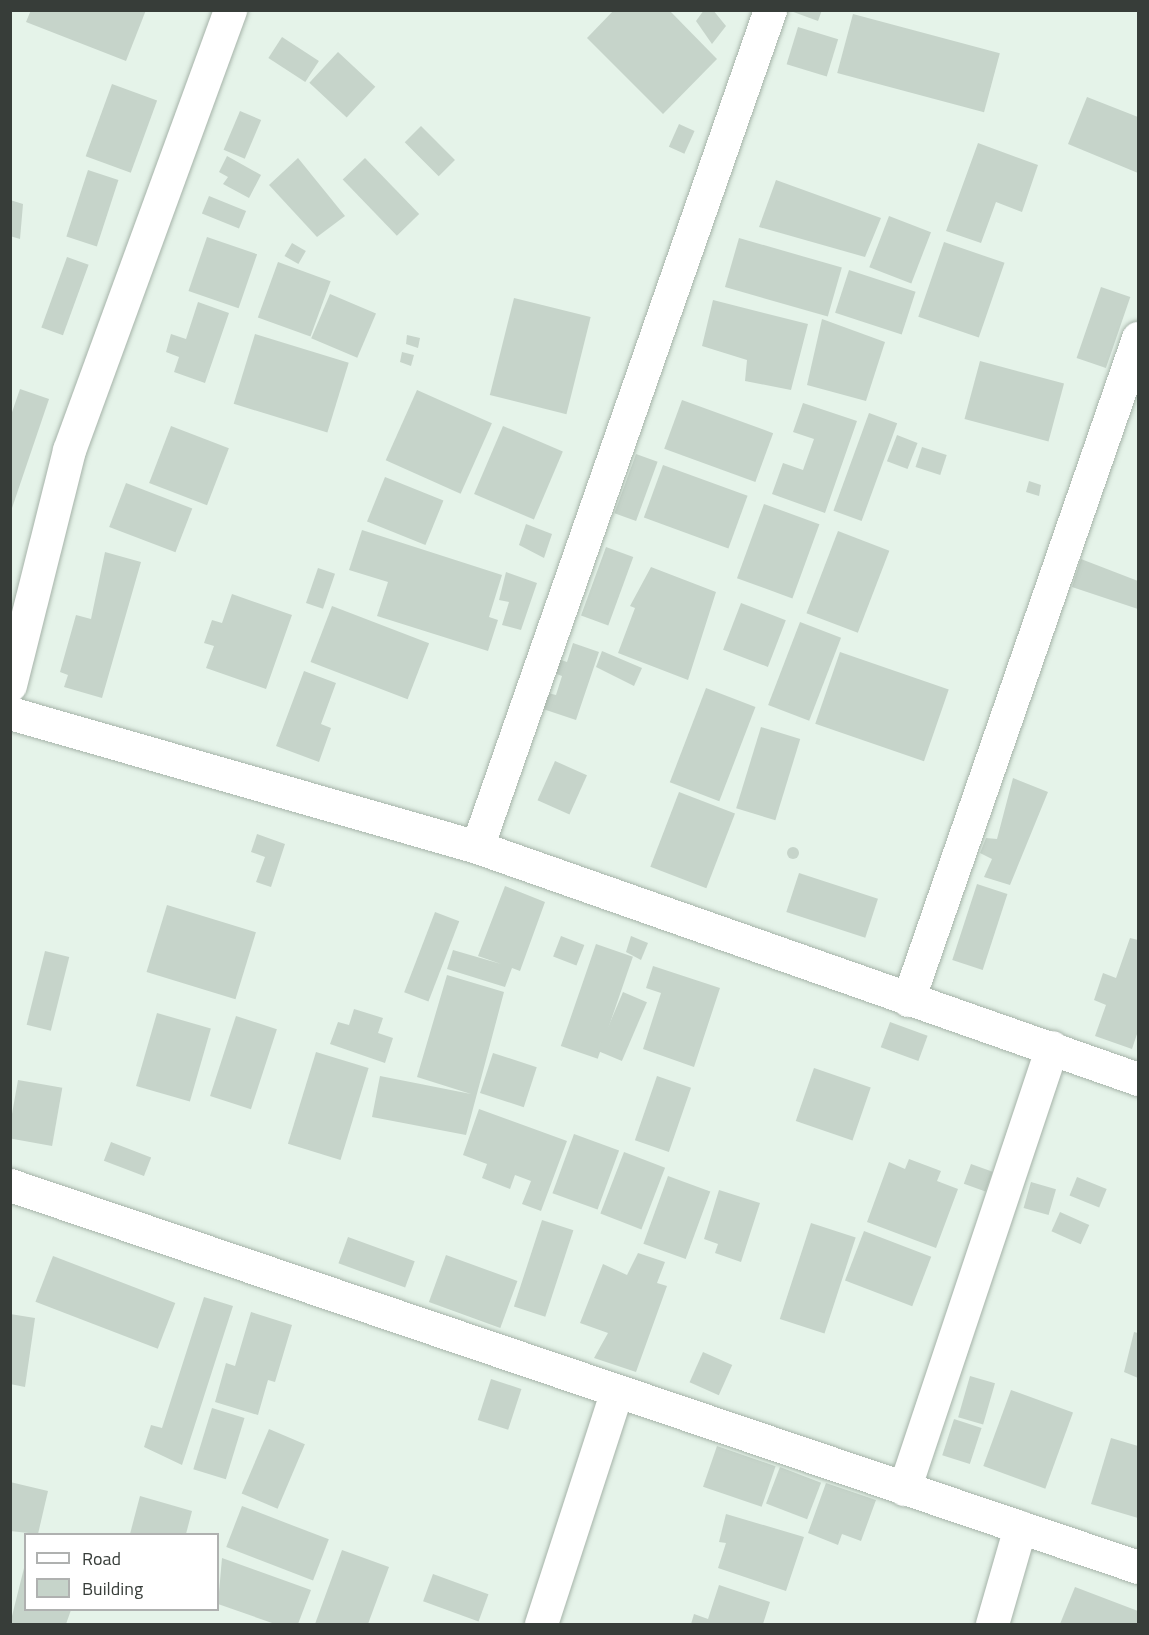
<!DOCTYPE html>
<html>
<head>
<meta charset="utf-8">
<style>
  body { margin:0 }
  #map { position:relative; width:1149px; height:1635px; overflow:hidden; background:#e5f3e9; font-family:"Titillium Web",sans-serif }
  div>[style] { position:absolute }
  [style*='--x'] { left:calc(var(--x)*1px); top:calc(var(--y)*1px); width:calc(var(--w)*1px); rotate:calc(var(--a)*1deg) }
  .building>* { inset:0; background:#c6d4ca; transform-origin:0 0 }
  .round { border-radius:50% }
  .roads { filter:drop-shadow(0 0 2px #a6b3a9) drop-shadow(0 0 2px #a6b3a9) }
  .minor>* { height:33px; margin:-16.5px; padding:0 16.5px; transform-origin:16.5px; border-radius:16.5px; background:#fff }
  span { translate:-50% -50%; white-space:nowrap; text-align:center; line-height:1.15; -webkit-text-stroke:6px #fff; paint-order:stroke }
  .frame { position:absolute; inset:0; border:12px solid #373d39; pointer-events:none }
  .legend { position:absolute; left:24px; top:1533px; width:195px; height:78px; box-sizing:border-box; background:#fff; border:2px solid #afb1b0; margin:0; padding:8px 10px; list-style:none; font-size:18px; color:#373d39 }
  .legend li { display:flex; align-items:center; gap:12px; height:30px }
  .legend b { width:30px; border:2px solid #afb1b0 }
</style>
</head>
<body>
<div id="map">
  <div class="building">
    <div style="clip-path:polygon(31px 10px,146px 10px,126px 61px,26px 22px)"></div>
    <div style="clip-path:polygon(614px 10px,669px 10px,717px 59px,663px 114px,587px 38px)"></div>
    <div style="clip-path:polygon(704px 10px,713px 10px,726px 26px,712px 44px,696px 21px)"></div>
    <div style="clip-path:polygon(788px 10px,822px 10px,818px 21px)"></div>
    <div style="left:853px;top:14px;width:152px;height:61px;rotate:15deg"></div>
    <div style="left:798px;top:27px;width:42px;height:39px;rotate:17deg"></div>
    <div style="left:282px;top:37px;width:44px;height:25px;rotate:33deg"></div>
    <div style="left:338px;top:52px;width:51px;height:42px;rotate:43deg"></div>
    <div style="left:112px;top:84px;width:48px;height:77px;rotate:20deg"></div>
    <div style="clip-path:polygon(1087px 97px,1138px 117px,1138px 173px,1068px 144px)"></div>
    <div style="left:240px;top:111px;width:23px;height:42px;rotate:23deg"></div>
    <div style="left:679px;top:124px;width:17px;height:25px;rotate:24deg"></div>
    <div style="left:421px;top:126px;width:48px;height:23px;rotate:45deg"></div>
    <div style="clip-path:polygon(978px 143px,1038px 165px,1022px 212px,996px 202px,981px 243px,946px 231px)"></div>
    <div style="clip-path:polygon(227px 156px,261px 175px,249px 198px,223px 184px,228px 177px,219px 172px)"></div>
    <div style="clip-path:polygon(298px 158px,345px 216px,317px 237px,269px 185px)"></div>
    <div style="left:365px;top:158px;width:78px;height:31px;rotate:46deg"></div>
    <div style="left:88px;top:170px;width:32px;height:70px;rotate:18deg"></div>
    <div style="clip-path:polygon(776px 180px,881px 218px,865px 257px,759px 227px)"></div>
    <div style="left:209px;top:196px;width:40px;height:19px;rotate:22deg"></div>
    <div style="clip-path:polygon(10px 200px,23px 204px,20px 239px,10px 236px)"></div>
    <div style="left:889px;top:216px;width:45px;height:55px;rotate:21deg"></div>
    <div style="left:207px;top:237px;width:53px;height:57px;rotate:19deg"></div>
    <div style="left:739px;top:238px;width:107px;height:51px;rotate:16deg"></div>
    <div style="left:944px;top:242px;width:64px;height:79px;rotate:19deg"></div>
    <div style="left:292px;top:243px;width:16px;height:15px;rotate:30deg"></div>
    <div style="left:67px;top:257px;width:23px;height:75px;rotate:20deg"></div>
    <div style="left:278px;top:262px;width:56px;height:59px;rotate:20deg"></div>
    <div style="left:849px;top:270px;width:70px;height:45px;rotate:18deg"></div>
    <div style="left:1101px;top:287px;width:31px;height:75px;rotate:19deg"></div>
    <div style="left:330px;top:294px;width:50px;height:48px;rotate:23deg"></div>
    <div style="left:514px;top:298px;width:79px;height:100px;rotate:14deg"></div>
    <div style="clip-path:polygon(713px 300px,808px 324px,791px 390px,745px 381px,747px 360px,702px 346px)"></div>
    <div style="clip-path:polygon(198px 302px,229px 313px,205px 383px,174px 372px,179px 357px,166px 352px,171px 334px,186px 339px)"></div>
    <div style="clip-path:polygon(822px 319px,885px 342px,866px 401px,807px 385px)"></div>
    <div style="left:255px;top:334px;width:98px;height:73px;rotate:17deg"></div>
    <div style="clip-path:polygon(407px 335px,420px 338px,418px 348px,406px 344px)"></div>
    <div style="clip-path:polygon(402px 352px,414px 355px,411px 366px,400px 362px)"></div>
    <div style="left:980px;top:361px;width:87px;height:60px;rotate:15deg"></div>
    <div style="clip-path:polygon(20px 389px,49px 399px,11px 511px,10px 418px)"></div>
    <div style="left:417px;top:390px;width:82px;height:77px;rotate:24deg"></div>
    <div style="left:682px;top:400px;width:97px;height:52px;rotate:20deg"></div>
    <div style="clip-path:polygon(803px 403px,857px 421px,825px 513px,772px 494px,783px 463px,803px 470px,814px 439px,793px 432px)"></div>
    <div style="left:869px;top:413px;width:30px;height:104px;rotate:20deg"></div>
    <div style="left:171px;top:426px;width:62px;height:61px;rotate:21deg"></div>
    <div style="left:503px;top:426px;width:65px;height:74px;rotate:23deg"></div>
    <div style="left:897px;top:435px;width:22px;height:28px;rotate:21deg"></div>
    <div style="left:922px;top:447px;width:26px;height:21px;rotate:18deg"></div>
    <div style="left:636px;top:454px;width:23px;height:63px;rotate:20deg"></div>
    <div style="left:663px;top:465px;width:90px;height:56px;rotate:20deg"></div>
    <div style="left:385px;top:477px;width:63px;height:48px;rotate:22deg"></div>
    <div style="clip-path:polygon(1029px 481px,1041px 485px,1039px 496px,1026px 492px)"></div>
    <div style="left:126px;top:483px;width:71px;height:47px;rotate:21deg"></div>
    <div style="left:764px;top:504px;width:59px;height:79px;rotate:20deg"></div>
    <div style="clip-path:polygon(526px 524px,552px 534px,544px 558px,519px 545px)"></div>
    <div style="clip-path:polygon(362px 530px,502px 575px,489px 617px,498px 620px,488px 651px,377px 616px,388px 582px,349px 570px)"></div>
    <div style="left:838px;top:531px;width:55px;height:88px;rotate:21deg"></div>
    <div style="left:606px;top:547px;width:29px;height:73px;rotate:20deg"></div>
    <div style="clip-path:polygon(105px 552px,141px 562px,102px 698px,64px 687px,68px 675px,60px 672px,76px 615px,91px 619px)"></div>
    <div style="clip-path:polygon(1081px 559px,1138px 581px,1138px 609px,1072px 587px)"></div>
    <div style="clip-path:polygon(651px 567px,716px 592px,688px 680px,618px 653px,635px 608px,630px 606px)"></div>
    <div style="left:318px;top:568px;width:18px;height:37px;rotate:19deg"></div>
    <div style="clip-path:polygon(506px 572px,537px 583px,521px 630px,502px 625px,509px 602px,499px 600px)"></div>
    <div style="clip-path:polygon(232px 594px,292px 615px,266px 689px,206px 668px,214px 646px,204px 643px,212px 620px,222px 623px)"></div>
    <div style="left:741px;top:603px;width:48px;height:50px;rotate:21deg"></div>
    <div style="left:332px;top:606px;width:104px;height:60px;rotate:21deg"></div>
    <div style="left:800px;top:622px;width:44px;height:89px;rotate:21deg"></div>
    <div style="clip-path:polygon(573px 643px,599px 652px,576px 720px,543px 709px,548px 693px,556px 695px,562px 676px,554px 673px,558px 659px,567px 662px)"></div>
    <div style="clip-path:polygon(602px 651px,642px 668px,634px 686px,596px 667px)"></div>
    <div style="left:840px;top:652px;width:115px;height:76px;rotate:19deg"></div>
    <div style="clip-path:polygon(304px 671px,336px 683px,321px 724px,331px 728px,319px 762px,276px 746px)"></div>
    <div style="left:706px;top:688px;width:53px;height:101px;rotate:21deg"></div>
    <div style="left:761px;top:727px;width:41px;height:85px;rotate:17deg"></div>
    <div style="left:555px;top:761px;width:35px;height:43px;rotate:24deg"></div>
    <div style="clip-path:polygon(1013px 778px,1048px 792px,1010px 885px,984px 877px,992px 859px,980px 853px,986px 838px,997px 839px)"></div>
    <div style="left:679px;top:792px;width:60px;height:80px;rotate:21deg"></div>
    <div style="clip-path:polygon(257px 834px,285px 844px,271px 887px,256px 882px,265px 857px,251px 852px)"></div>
    <div class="round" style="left:787px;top:847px;width:12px;height:12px"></div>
    <div style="left:799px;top:873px;width:83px;height:41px;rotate:18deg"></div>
    <div style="left:977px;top:884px;width:32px;height:80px;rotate:18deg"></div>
    <div style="clip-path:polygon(505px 886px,545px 902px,520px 971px,512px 968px,505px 987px,447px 969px,453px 950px,501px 964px,478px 956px)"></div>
    <div style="left:167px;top:905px;width:93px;height:70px;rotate:17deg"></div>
    <div style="left:435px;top:912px;width:26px;height:86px;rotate:21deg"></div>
    <div style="left:561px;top:936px;width:25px;height:22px;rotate:21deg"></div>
    <div style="clip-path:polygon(631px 936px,648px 943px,641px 960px,626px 952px)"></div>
    <div style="clip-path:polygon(1130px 938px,1138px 940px,1138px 1031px,1132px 1049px,1095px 1036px,1106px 1005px,1094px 1000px,1103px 973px,1116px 978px)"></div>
    <div style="left:596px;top:944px;width:39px;height:108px;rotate:19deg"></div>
    <div style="left:45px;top:951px;width:25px;height:76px;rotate:14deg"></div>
    <div style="clip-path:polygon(653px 966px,720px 988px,694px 1067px,643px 1049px,661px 993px,646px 988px)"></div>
    <div style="clip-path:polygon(447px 975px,504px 992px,466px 1135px,372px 1117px,380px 1076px,471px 1094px,417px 1077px)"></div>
    <div style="left:623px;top:992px;width:26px;height:64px;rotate:23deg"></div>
    <div style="clip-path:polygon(354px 1009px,383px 1018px,378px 1033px,393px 1038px,385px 1063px,330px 1044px,338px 1022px,349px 1025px)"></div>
    <div style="left:157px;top:1013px;width:56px;height:76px;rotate:16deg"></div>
    <div style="left:236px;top:1016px;width:43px;height:84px;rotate:18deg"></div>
    <div style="left:890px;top:1022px;width:40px;height:27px;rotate:20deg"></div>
    <div style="left:316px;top:1052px;width:55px;height:96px;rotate:17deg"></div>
    <div style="left:493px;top:1053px;width:46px;height:42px;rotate:18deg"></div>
    <div style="left:814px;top:1068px;width:60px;height:56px;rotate:19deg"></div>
    <div style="left:657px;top:1076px;width:36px;height:68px;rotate:19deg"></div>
    <div style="left:18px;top:1080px;width:45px;height:59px;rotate:10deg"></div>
    <div style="clip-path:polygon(479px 1109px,567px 1141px,541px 1211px,522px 1204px,531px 1181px,515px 1175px,510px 1189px,482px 1178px,487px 1164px,463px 1155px)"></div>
    <div style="left:574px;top:1134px;width:48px;height:63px;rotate:20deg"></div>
    <div style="left:111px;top:1142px;width:43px;height:20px;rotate:21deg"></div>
    <div style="left:624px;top:1152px;width:44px;height:66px;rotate:21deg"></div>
    <div style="clip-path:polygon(909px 1159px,941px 1171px,937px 1181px,958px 1189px,936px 1248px,867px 1222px,889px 1162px,905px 1169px)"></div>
    <div style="left:971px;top:1164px;width:23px;height:21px;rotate:20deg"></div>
    <div style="left:668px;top:1176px;width:45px;height:72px;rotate:20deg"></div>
    <div style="left:1077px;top:1177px;width:32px;height:20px;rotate:22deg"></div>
    <div style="left:1031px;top:1182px;width:26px;height:27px;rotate:16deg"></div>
    <div style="clip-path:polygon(719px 1190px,760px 1203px,741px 1262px,715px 1253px,718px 1244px,704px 1239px)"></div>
    <div style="left:1060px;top:1212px;width:32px;height:21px;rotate:24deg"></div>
    <div style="left:542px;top:1220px;width:33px;height:91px;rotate:18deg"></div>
    <div style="left:811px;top:1223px;width:47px;height:101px;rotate:18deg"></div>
    <div style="left:864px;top:1231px;width:72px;height:53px;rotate:21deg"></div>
    <div style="left:348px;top:1237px;width:71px;height:28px;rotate:20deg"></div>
    <div style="clip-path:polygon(638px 1253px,665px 1262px,657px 1283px,667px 1286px,636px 1372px,594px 1358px,608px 1333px,580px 1323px,603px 1264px,627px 1275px)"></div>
    <div style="left:446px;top:1255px;width:76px;height:50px;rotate:20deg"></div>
    <div style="left:53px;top:1256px;width:131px;height:49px;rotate:21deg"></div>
    <div style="clip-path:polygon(204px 1297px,233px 1306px,182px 1465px,144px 1447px,151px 1425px,162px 1428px)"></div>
    <div style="clip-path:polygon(251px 1312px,292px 1325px,275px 1382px,268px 1380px,258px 1415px,215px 1402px,226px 1363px,235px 1366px)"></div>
    <div style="clip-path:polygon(10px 1314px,35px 1318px,25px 1387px,10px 1384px)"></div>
    <div style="clip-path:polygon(1134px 1332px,1138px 1333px,1138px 1378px,1124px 1372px)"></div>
    <div style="left:703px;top:1352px;width:32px;height:33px;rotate:24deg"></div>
    <div style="left:970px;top:1376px;width:26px;height:43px;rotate:16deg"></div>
    <div style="left:491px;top:1379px;width:32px;height:43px;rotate:18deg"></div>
    <div style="left:1011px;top:1390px;width:66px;height:81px;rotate:20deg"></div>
    <div style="left:212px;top:1408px;width:34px;height:64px;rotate:17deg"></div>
    <div style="left:954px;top:1419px;width:29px;height:38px;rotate:18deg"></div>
    <div style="left:269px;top:1429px;width:39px;height:70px;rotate:23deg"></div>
    <div style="clip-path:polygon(1111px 1438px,1138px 1446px,1138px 1518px,1091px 1504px)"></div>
    <div style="left:717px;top:1446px;width:62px;height:43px;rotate:19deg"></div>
    <div style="left:780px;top:1467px;width:44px;height:39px;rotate:21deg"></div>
    <div style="clip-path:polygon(10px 1482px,48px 1491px,38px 1534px,10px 1531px)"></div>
    <div style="clip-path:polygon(826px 1483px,876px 1500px,861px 1541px,842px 1534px,838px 1545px,808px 1533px)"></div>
    <div style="clip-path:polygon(140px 1496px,192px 1511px,186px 1534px,130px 1534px)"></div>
    <div style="left:242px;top:1506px;width:93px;height:44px;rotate:21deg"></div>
    <div style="clip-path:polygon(726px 1514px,804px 1537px,786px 1591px,718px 1568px,726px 1543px,719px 1542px)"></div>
    <div style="clip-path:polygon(342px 1550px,389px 1567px,368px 1624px,315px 1624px)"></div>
    <div style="clip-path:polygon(222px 1558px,311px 1590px,298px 1624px,275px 1624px,218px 1604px)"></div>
    <div style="clip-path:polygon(25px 1564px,26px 1610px,71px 1610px,66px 1624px,10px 1624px)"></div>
    <div style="left:433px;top:1574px;width:59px;height:29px;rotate:20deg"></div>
    <div style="clip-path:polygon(719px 1585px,770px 1602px,763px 1624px,691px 1624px,694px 1614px,708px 1619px)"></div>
    <div style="clip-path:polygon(1075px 1587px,1138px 1611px,1138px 1624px,1060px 1624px)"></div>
  </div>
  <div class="roads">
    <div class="minor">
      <div style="--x:10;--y:685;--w:242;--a:-75.9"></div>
      <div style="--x:69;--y:450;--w:469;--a:-69.9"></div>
      <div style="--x:10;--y:713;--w:486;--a:16"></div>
      <div style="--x:477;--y:847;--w:701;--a:19.34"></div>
      <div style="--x:477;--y:847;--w:887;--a:-70.71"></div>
      <div style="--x:908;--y:1000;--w:701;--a:-70.84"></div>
      <div style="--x:10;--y:1185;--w:1191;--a:18.71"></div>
      <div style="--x:904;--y:1489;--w:466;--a:-71.5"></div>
      <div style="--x:541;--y:1624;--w:243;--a:-72"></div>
      <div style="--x:992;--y:1624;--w:101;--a:-73.9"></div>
    </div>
  </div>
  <div class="frame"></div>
  <ul class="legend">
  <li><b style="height:8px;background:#fff"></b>Road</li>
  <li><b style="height:16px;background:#c6d4ca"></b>Building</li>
  </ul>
</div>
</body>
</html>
